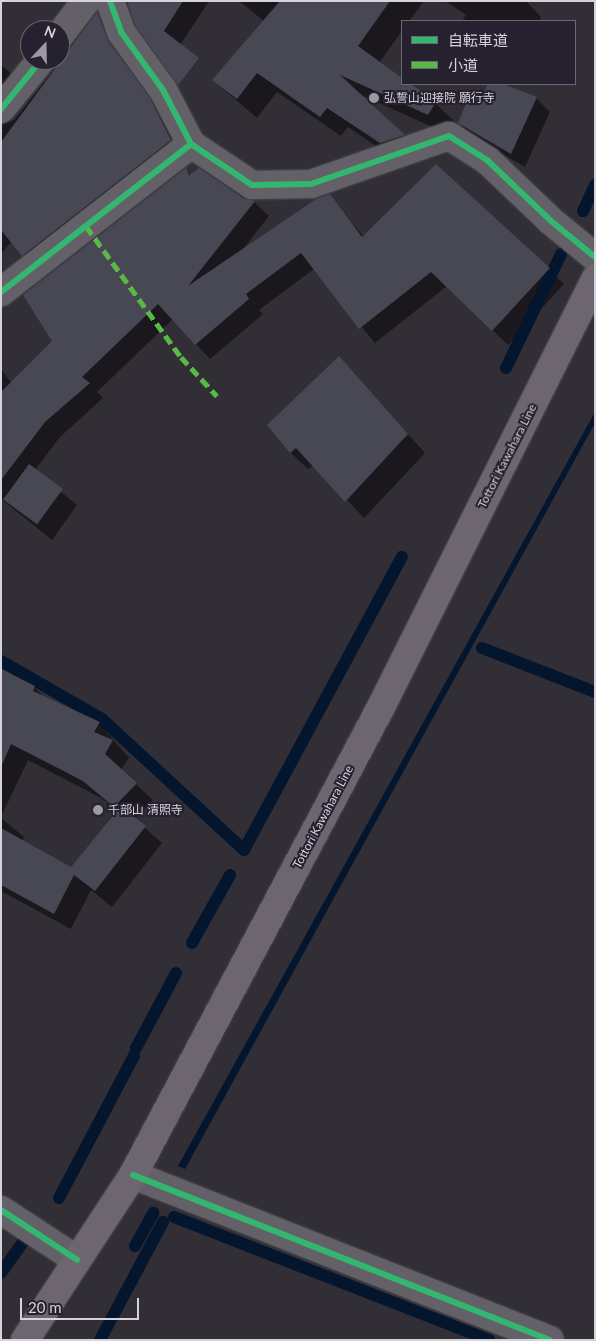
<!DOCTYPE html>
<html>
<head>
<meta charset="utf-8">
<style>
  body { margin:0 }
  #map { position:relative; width:596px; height:1341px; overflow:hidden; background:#312e36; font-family:Lato,"Noto Sans JP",sans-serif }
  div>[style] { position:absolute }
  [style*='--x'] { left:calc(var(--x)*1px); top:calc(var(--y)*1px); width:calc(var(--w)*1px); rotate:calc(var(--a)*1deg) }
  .water>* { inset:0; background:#04152e }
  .shadow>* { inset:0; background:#0007 }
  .stream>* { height:12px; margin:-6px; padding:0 6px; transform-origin:6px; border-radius:6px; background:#04152e }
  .building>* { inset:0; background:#484855; transform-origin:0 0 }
  .roads { filter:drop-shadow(0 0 1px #4f4c53) drop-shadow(0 0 1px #4f4c53) }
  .minor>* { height:28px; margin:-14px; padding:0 14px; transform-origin:14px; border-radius:14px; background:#636167 }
  .major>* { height:28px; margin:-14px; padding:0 14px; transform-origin:14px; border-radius:14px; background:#6d6670 }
  .quiet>* { height:5px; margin-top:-2.5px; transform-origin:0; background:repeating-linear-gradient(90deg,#58b947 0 10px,transparent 0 15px) }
  .cycleway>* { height:6px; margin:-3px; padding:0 3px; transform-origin:3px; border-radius:3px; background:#33b770 }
  .dots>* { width:14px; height:14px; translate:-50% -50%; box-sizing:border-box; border:2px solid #26212f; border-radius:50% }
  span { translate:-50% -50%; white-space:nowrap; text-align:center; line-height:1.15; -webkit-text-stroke:4px #26212f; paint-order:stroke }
  .poi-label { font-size:12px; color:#d7d3dd }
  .left { translate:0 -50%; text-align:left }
  .street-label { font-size:12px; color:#d7d3dd }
  .frame { position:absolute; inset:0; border:2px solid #d7d3dd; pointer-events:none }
  .legend { position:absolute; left:401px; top:20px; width:175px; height:65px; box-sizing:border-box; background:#26212f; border:1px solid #6d6875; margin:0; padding:6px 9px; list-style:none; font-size:15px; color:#d7d3dd }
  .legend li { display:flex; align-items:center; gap:10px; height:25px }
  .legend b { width:25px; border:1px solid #6d6875 }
  .north { position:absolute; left:20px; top:20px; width:50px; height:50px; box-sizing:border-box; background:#26212f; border:1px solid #6d6875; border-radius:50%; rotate:21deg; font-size:14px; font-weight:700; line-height:20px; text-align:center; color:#d7d3dd }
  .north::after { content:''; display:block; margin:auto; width:18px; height:22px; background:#9d99a3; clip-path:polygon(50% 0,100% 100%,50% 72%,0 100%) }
  .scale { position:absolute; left:20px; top:1298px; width:119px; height:22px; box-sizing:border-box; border:2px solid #d7d3dd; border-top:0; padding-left:6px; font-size:15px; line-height:18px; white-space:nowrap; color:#d7d3dd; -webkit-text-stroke:4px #26212f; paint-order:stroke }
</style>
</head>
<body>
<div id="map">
  <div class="water">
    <div style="clip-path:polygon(595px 412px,595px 423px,185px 1169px,178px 1166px)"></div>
  </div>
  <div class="shadow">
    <div style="clip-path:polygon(105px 1px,209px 1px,169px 62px,136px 24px,127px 2px)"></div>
    <div style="clip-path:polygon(239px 1px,424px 1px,409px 21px,402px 21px,402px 31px,379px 63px,402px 79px,402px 84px,408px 84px,435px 103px,455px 122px,448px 134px,359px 94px,423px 155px,401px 163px,348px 127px,341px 136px,277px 92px,257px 118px,213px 80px,264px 21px)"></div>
    <div style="clip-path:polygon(445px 1px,526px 1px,541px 17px,539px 21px,462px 21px,466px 15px)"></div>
    <div style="clip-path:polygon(73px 46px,132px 76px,164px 114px,185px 154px,38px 269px,12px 241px,1px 254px,1px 124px,14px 120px)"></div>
    <div style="clip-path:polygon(1px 65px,26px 86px,1px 119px)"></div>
    <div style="clip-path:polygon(489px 84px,500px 84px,536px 98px,550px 112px,525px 167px,473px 137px,459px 123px,482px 100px)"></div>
    <div style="clip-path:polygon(436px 165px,564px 284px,508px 345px,447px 286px,375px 343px,314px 269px,259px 310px,263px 314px,210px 359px,173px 319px,97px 392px,103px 398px,60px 437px,35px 470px,77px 505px,52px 540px,1px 499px,1px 369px,12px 384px,53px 342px,185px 170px,191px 175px,254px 202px,269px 216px,243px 249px,329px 195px,364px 237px)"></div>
    <div style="clip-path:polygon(339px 358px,425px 453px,364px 518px,314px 465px,308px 469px,290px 452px)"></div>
    <div style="clip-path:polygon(1px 670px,34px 687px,45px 698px,99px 723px,129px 758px,121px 770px,153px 800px,135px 819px,162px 843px,112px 907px,91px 890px,71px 929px,1px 891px,1px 818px,24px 837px,22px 841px,72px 868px,118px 811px,101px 798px,28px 760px,1px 817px)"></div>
  </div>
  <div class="stream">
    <div style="--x:583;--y:211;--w:29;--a:-65"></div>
    <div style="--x:506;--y:368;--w:127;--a:-64.2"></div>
    <div style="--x:482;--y:648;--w:121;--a:21.3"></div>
    <div style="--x:1;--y:661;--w:116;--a:29.9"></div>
    <div style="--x:102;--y:719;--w:193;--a:42.7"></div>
    <div style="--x:244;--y:850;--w:333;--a:-61.7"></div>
    <div style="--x:192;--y:943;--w:78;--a:-60.8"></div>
    <div style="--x:136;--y:1048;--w:85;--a:-61.9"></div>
    <div style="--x:59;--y:1198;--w:161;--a:-62.2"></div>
    <div style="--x:174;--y:1217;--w:338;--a:21.3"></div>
    <div style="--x:135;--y:1246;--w:38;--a:-61"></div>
    <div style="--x:1;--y:1273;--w:47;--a:-54.6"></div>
    <div style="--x:100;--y:1340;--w:134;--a:-61.9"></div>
  </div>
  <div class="building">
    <div style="clip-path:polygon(127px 1px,183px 1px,164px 31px,199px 58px,178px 85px,135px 25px)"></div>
    <div style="clip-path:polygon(280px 1px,390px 1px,358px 46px,402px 78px,402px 84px,411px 84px,436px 102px,428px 115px,340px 75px,405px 135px,380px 143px,327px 108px,320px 117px,257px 73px,237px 99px,212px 80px)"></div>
    <div style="clip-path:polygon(97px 12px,108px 41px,150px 98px,171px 140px,22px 256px,1px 230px,1px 142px)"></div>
    <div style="clip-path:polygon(488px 84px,503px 84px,537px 97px,511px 154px,458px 123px,470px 94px,481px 98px)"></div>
    <div style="clip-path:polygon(436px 164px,550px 268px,492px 331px,431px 272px,359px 329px,301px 253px,246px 294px,249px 299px,195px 345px,158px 304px,82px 377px,90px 383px,45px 422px,1px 480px,1px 392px,52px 341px,23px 295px,186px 168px,189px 175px,199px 168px,243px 198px,255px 201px,188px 286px,316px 199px,330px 194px,362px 237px)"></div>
    <div style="clip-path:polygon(339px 356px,408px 434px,345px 502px,296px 448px,290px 453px,267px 425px)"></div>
    <div style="left:29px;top:464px;width:42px;height:44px;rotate:36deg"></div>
    <div style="clip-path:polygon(1px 669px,35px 686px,33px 691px,100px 722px,94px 732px,113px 740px,105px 754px,137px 783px,114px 807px,83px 781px,11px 744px,1px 767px)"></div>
    <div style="clip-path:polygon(121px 806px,146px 826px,95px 891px,74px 875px,54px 914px,1px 885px,1px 828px,71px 867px)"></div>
  </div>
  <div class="roads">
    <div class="minor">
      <div style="--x:110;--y:1;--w:33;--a:70"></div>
      <div style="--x:121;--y:32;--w:72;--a:54.1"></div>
      <div style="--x:163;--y:90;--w:61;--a:62.6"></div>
      <div style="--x:191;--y:144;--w:73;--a:33.9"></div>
      <div style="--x:252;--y:185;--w:59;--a:-1"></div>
      <div style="--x:311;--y:184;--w:146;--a:-19.2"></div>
      <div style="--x:449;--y:136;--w:45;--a:32.3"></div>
      <div style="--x:487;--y:160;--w:88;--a:43.6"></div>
      <div style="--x:551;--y:221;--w:57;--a:39.3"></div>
      <div style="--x:60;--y:35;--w:43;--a:-52.6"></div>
      <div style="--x:1;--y:109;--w:63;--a:-50.8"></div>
      <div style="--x:1;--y:292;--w:241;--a:-37.9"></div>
      <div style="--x:133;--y:1175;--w:448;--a:21.6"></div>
      <div style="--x:1;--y:1210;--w:91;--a:33.3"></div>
    </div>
    <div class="major">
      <div style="--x:25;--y:1340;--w:197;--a:-56.8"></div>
      <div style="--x:133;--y:1175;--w:530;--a:-62.08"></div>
      <div style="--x:381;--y:707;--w:479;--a:-63.4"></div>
    </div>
  </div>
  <div class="quiet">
    <div style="--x:86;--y:226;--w:162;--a:54.1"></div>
    <div style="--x:181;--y:357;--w:53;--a:47.3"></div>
  </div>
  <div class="cycleway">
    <div style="--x:110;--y:1;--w:33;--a:70"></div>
    <div style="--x:121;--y:32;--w:72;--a:54.1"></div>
    <div style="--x:163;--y:90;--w:61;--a:62.6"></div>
    <div style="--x:191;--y:144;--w:73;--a:33.9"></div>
    <div style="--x:252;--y:185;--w:59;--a:-1"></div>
    <div style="--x:311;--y:184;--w:146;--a:-19.2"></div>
    <div style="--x:449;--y:136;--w:45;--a:32.3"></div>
    <div style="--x:487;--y:160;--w:88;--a:43.6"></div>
    <div style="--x:551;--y:221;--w:57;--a:39.3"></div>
    <div style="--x:1;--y:109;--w:63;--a:-50.8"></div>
    <div style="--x:1;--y:292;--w:241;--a:-37.9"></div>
    <div style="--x:133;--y:1175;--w:448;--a:21.6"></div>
    <div style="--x:1;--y:1210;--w:91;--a:33.3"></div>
  </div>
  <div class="dots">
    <div style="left:374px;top:98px;background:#9d99a3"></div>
    <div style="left:98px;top:810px;background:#9d99a3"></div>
  </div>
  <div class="poi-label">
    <span class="left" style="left:384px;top:98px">弘誓山迎接院 願行寺</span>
    <span class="left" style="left:108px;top:810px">千部山 清照寺</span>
  </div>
  <div class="street-label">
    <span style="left:507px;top:456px;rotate:-63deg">Tottori Kawahara Line</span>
    <span style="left:323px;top:817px;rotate:-62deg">Tottori Kawahara Line</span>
  </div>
  <div class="frame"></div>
  <ul class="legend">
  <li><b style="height:6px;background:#33b770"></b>自転車道</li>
  <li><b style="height:6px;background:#58b947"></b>小道</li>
  </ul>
  <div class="north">N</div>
  <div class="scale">20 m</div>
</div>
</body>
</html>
